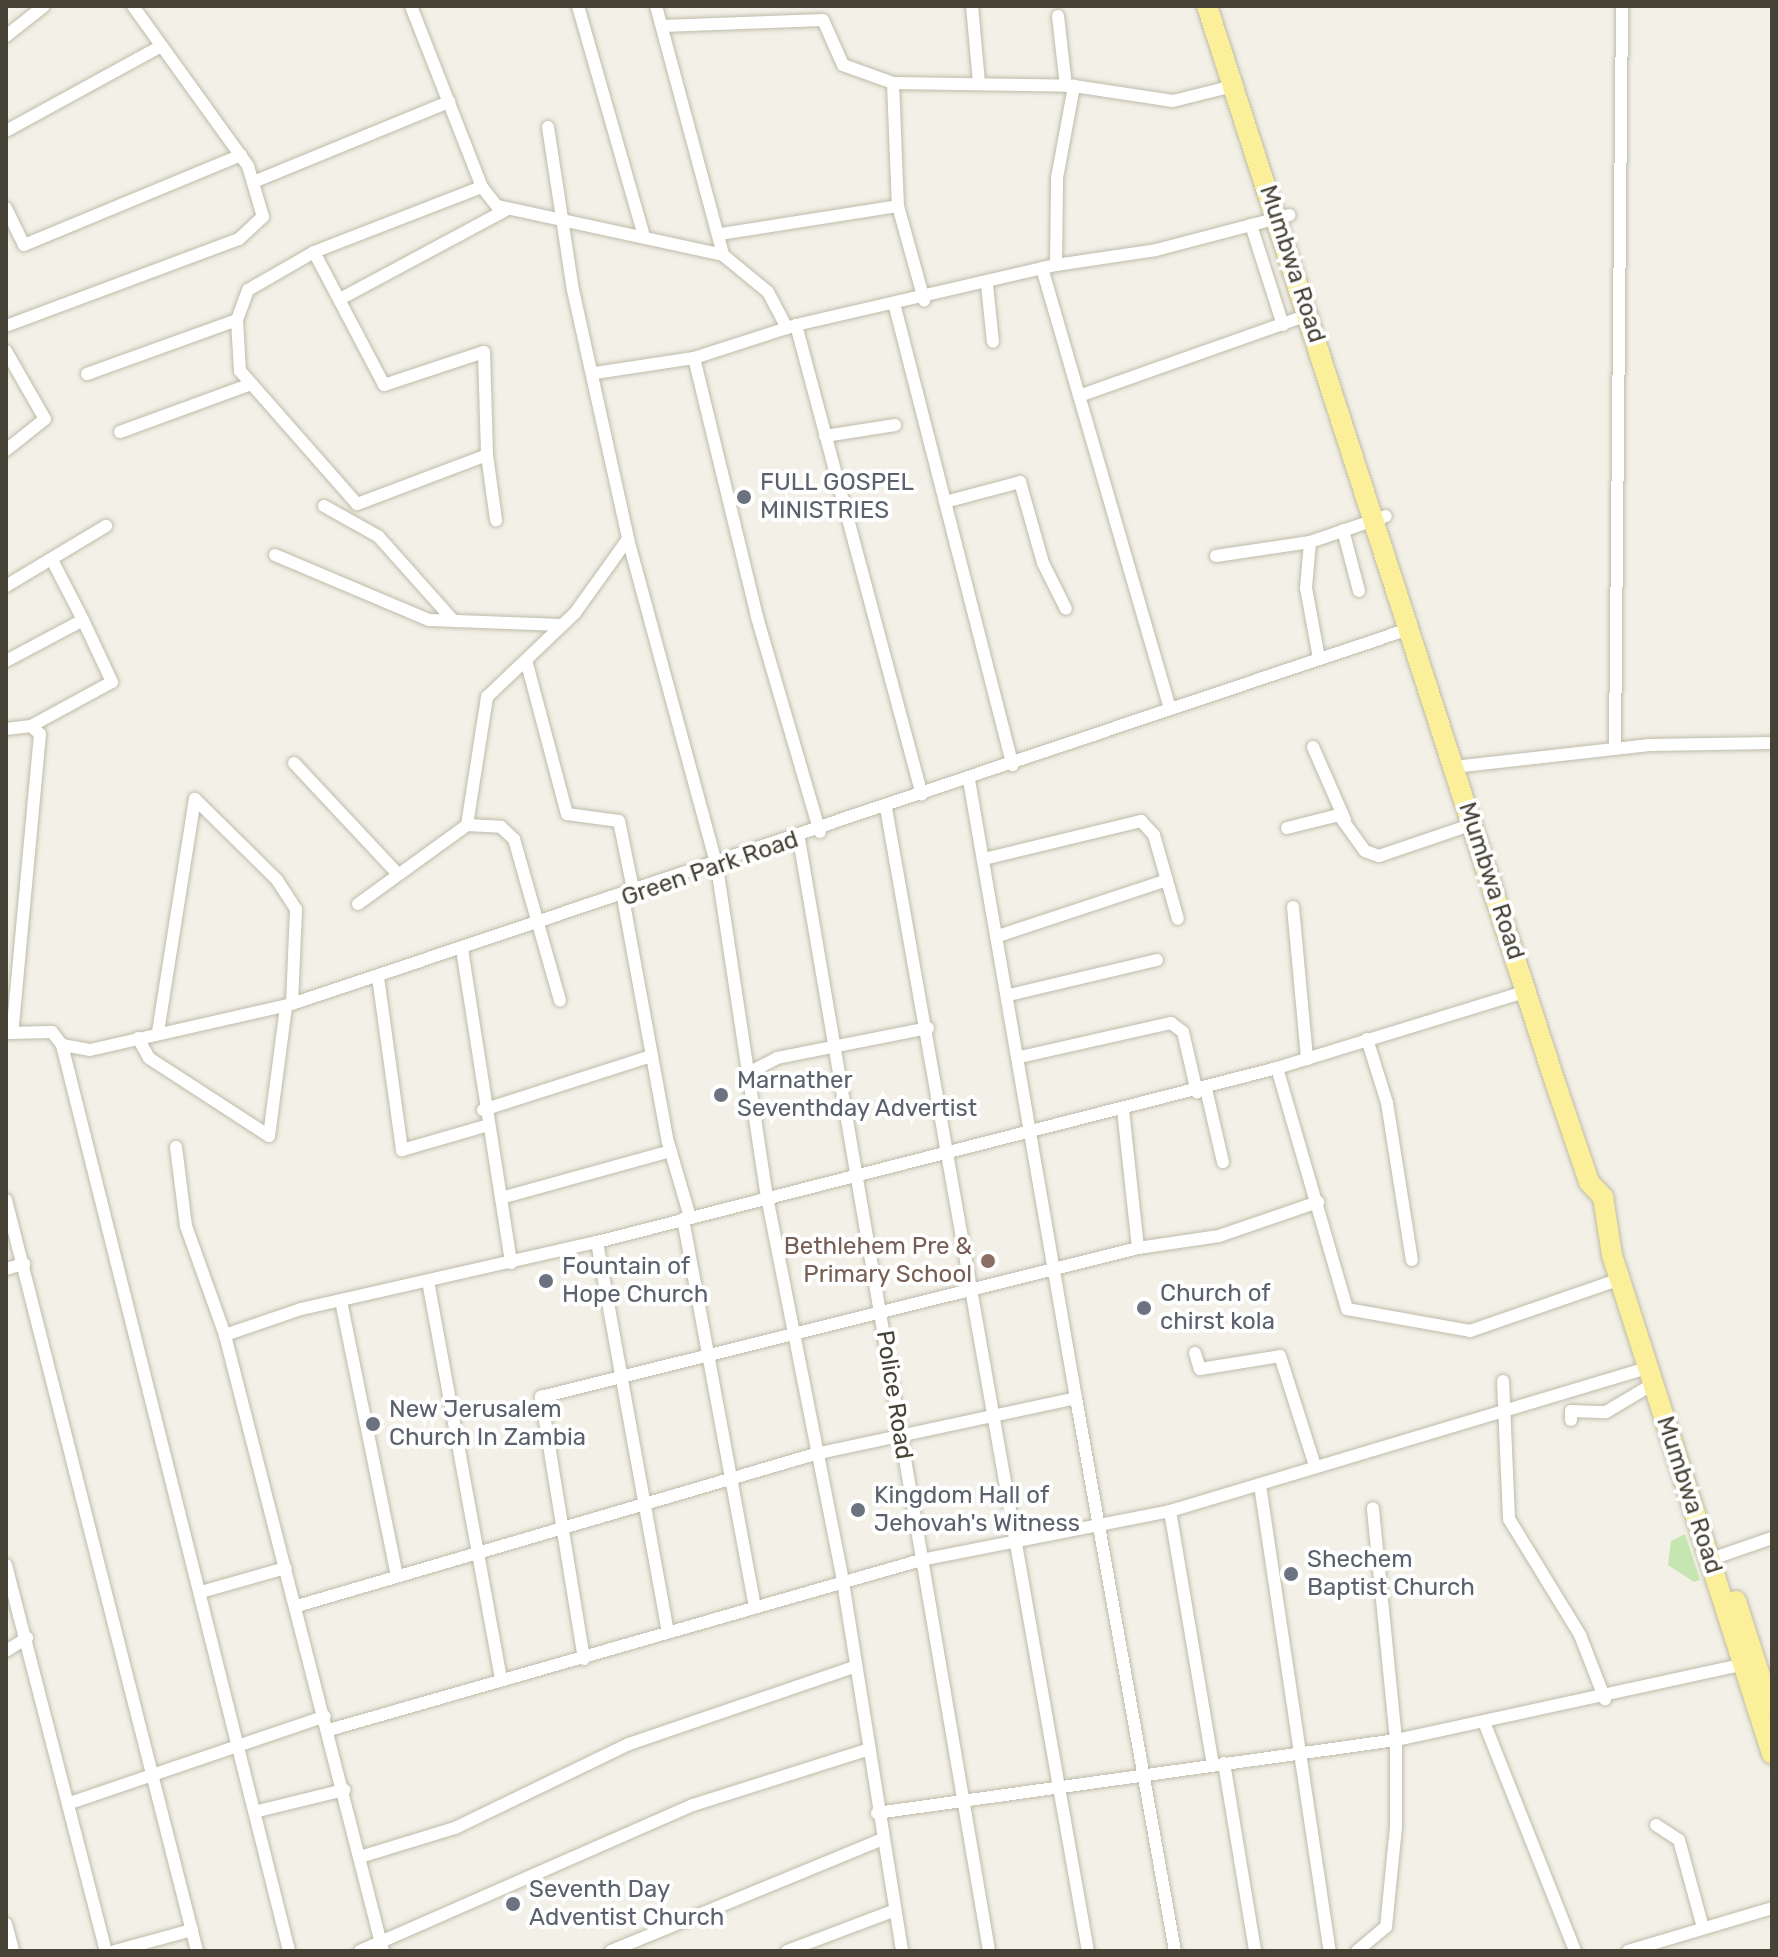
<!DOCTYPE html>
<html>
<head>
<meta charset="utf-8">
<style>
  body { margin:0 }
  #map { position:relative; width:1778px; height:1957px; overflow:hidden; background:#f3f1e7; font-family:Rubik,sans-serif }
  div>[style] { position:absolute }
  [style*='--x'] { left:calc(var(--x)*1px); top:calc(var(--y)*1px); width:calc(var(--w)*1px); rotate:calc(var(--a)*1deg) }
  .green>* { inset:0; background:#c6e6b1 }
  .roads { filter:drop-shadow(0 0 2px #bebbaa) drop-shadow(0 0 2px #bebbaa) }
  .minor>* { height:12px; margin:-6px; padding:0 6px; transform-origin:6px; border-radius:6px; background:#fff }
  .primary>* { height:20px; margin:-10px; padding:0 10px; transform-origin:10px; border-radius:10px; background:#fbef99 }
  .dots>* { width:22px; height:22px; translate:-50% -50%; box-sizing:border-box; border:4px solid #fff; border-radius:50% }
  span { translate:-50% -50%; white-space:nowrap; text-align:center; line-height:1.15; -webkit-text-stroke:8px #fff; paint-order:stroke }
  .street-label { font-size:24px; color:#464336 }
  .worship-label { font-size:24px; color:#5b616d }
  .left { translate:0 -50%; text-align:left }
  .education-label { font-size:24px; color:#785e54 }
  .right { translate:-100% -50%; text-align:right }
  .frame { position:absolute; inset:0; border:8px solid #464336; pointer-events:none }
</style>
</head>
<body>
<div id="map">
  <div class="green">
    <div style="clip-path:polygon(1685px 1534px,1700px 1580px,1694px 1582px,1668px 1565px,1671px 1541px)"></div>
  </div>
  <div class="roads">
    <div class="minor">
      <div style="--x:411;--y:6;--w:194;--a:68.6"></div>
      <div style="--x:482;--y:187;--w:24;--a:52"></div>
      <div style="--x:497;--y:206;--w:231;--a:12.2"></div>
      <div style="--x:723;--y:255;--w:58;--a:39.4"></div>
      <div style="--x:768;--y:292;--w:41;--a:62.2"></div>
      <div style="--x:578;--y:6;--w:236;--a:74"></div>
      <div style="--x:656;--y:6;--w:258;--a:74.9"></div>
      <div style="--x:972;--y:6;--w:77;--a:84.8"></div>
      <div style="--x:1058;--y:16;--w:70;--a:83.5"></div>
      <div style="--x:662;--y:26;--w:161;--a:-2.1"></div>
      <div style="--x:823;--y:20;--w:49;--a:66"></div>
      <div style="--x:843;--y:65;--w:53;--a:19.8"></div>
      <div style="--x:893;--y:83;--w:181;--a:0.9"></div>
      <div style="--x:1074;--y:86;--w:100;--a:8.6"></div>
      <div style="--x:1173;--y:101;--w:62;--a:-14"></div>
      <div style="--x:6;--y:36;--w:48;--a:-38.3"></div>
      <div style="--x:893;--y:83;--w:123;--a:87.7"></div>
      <div style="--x:898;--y:206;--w:98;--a:74.5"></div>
      <div style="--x:548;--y:127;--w:165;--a:81.3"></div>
      <div style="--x:573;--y:290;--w:255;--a:77.5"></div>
      <div style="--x:628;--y:539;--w:340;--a:74.8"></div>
      <div style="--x:717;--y:867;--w:334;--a:81.4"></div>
      <div style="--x:767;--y:1197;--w:392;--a:78.8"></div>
      <div style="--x:843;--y:1582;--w:374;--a:80.9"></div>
      <div style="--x:6;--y:131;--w:177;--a:-28.7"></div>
      <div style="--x:256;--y:181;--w:209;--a:-22.3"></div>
      <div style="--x:6;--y:208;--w:41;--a:64.1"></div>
      <div style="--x:24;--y:245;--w:235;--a:-22.5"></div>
      <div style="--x:1251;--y:225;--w:105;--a:72.3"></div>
      <div style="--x:721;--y:234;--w:179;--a:-9"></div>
      <div style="--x:314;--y:252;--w:150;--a:62.2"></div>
      <div style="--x:384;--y:385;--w:105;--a:-18.3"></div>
      <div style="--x:484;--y:352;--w:103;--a:88.3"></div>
      <div style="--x:487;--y:455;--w:139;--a:159.3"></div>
      <div style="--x:357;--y:504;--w:177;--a:-131.3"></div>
      <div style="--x:240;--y:371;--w:51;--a:-93.4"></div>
      <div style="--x:237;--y:320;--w:32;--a:-70"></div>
      <div style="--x:248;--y:290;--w:76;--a:-29.9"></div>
      <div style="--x:314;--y:252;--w:180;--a:-21.2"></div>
      <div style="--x:1056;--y:265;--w:87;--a:-89.3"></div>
      <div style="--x:1057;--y:178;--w:94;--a:-79.5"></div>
      <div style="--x:1042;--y:268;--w:458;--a:73.8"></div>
      <div style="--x:987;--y:285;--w:57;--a:84"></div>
      <div style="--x:340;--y:299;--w:188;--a:-28.2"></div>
      <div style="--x:895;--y:307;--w:473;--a:75.6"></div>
      <div style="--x:796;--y:325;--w:267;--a:-13"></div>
      <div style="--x:1056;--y:265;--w:101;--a:-8.5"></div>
      <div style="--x:1156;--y:250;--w:138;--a:-14.7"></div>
      <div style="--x:6;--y:326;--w:249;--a:-20.5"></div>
      <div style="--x:239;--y:239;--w:33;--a:-43"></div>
      <div style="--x:263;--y:217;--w:53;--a:-106.4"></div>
      <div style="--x:248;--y:166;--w:197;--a:-125.7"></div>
      <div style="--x:6;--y:351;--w:78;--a:60.2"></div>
      <div style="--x:45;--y:419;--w:50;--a:141.5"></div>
      <div style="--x:694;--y:358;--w:267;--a:76.3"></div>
      <div style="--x:757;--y:617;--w:224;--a:73.7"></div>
      <div style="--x:595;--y:373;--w:100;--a:-8.6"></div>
      <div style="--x:694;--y:358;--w:107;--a:-17.9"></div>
      <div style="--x:796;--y:325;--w:486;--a:75"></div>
      <div style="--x:87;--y:374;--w:159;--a:-19.8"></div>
      <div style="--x:1079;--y:396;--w:243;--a:-19.5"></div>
      <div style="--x:120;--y:432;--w:140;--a:-20.1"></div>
      <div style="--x:825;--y:436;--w:71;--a:-8.9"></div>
      <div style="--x:487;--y:455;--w:66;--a:82.1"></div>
      <div style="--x:945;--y:502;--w:78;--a:-14.9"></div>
      <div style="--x:1020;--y:482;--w:84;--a:74.1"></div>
      <div style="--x:1043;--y:563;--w:51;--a:63.4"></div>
      <div style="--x:324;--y:506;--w:62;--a:29.1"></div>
      <div style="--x:378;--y:536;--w:110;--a:48.3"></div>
      <div style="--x:1343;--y:530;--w:63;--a:75.3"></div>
      <div style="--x:1310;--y:542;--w:46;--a:95"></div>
      <div style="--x:1306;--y:588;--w:71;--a:79.5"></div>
      <div style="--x:275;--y:555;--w:167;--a:22.9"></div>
      <div style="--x:429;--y:620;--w:133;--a:2.2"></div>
      <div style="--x:1216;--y:556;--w:95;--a:-8.5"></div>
      <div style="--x:1310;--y:542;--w:80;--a:-18.9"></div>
      <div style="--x:6;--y:586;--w:117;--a:-31"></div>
      <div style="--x:526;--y:660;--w:159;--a:75.1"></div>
      <div style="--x:567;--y:814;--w:52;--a:7.7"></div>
      <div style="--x:619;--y:821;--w:75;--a:78.4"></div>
      <div style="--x:6;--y:661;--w:87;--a:-28"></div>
      <div style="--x:83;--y:620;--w:68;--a:-117.3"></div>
      <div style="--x:31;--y:726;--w:92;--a:-28.5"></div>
      <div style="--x:112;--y:682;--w:68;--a:-115.1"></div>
      <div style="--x:6;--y:729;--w:25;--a:-7"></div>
      <div style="--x:31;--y:726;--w:12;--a:42"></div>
      <div style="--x:40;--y:734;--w:300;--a:95.3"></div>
      <div style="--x:1313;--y:747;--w:80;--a:66.3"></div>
      <div style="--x:1615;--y:748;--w:742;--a:-89.46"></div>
      <div style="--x:294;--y:763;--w:152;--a:46.9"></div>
      <div style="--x:1454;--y:767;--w:197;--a:-6.4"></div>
      <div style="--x:1650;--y:745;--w:122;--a:-0.9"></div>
      <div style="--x:969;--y:780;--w:627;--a:80.18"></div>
      <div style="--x:886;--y:808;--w:1161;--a:79.98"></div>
      <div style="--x:467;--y:825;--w:34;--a:3"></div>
      <div style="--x:501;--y:827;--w:18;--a:43"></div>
      <div style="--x:514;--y:839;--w:168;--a:74.1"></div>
      <div style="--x:1287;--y:828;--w:54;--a:-14"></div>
      <div style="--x:1339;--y:815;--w:44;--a:54.2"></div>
      <div style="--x:1365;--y:851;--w:15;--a:20"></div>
      <div style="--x:1379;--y:856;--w:99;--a:-18.8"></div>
      <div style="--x:799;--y:839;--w:1128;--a:80.3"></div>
      <div style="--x:984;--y:859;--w:162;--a:-13.6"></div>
      <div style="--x:1141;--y:821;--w:19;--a:47"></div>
      <div style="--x:1154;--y:835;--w:87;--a:74.1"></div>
      <div style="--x:623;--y:898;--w:248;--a:79.6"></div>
      <div style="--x:668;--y:1142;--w:78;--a:73.7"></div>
      <div style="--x:358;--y:904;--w:135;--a:-35.9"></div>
      <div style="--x:467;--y:825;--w:130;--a:-81.1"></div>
      <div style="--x:487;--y:697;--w:122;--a:-43.7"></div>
      <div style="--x:575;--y:613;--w:91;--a:-54.4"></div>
      <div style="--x:1293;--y:907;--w:153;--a:84.7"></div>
      <div style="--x:998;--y:936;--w:178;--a:-18.3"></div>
      <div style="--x:462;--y:949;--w:318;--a:81.1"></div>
      <div style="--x:378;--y:977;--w:175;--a:82.1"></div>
      <div style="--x:402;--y:1150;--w:86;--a:-16.1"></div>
      <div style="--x:1009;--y:995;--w:152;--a:-13.3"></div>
      <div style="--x:158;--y:1032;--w:236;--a:-81"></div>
      <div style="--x:195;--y:799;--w:115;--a:44.6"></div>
      <div style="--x:277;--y:880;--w:35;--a:57"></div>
      <div style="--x:296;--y:909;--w:95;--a:92.4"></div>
      <div style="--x:6;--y:1033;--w:46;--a:-1.2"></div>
      <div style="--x:52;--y:1032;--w:16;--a:52"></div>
      <div style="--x:62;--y:1045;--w:28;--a:10"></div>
      <div style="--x:90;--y:1050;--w:207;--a:-12.8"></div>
      <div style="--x:292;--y:1004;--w:1178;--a:-18.56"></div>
      <div style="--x:138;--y:1038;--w:23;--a:61"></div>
      <div style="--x:149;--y:1058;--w:143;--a:33"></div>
      <div style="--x:269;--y:1136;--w:131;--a:-82.5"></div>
      <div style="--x:1367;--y:1039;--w:67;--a:72.6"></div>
      <div style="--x:1387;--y:1103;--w:159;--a:81"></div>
      <div style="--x:62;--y:1045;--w:934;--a:75.93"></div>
      <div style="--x:1020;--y:1057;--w:155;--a:-12.7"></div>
      <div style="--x:1171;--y:1023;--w:15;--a:37"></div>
      <div style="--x:1183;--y:1032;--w:62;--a:76.9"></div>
      <div style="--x:1277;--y:1068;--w:262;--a:-17.1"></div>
      <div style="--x:750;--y:1072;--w:30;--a:-27"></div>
      <div style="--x:777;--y:1058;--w:154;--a:-11.2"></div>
      <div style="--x:1206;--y:1089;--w:75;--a:76.9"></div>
      <div style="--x:483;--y:1110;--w:176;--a:-17.8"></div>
      <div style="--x:176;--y:1147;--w:80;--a:82.8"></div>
      <div style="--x:186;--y:1226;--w:116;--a:70.3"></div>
      <div style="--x:501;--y:1198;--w:176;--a:-15.5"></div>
      <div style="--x:6;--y:1200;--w:775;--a:75.73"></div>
      <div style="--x:683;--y:1219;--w:395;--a:79.5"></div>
      <div style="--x:597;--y:1242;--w:395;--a:79.7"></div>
      <div style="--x:1138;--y:1248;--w:82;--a:-8.4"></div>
      <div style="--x:1219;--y:1236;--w:105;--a:-19"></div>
      <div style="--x:6;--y:1269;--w:19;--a:-16"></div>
      <div style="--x:428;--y:1281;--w:406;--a:79.6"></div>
      <div style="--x:341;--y:1301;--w:281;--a:78.5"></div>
      <div style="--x:1195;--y:1353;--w:17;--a:73"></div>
      <div style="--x:1200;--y:1369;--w:81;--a:-9.2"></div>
      <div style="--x:1280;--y:1356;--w:115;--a:72.3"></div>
      <div style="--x:1503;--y:1381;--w:138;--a:87.5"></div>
      <div style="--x:1509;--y:1519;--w:136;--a:58.5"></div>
      <div style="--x:1580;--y:1635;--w:69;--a:68.7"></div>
      <div style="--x:1571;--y:1420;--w:9;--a:-90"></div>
      <div style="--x:1571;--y:1411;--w:35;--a:2"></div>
      <div style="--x:1606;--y:1412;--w:55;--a:-30.8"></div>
      <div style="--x:1260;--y:1485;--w:471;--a:81.5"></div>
      <div style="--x:1170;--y:1511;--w:257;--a:80.4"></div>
      <div style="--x:1720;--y:1556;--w:55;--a:-19.1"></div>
      <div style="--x:6;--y:1565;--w:399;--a:75.5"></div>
      <div style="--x:201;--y:1592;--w:88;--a:-15.8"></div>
      <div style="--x:297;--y:1606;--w:540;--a:-16.35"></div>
      <div style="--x:815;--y:1454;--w:267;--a:-12.1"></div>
      <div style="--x:1076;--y:1398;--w:562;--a:79.85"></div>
      <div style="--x:6;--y:1651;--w:25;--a:-32"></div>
      <div style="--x:584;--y:1659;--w:266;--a:-99.3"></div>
      <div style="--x:541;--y:1397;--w:615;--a:-14.01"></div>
      <div style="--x:1138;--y:1248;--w:140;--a:-96.2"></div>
      <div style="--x:1484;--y:1722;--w:246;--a:68.3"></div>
      <div style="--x:329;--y:1730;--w:616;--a:-16.02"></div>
      <div style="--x:921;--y:1560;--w:254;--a:-11.1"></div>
      <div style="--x:1170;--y:1511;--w:499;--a:-16.7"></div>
      <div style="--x:1224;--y:1763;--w:191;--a:80.6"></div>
      <div style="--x:70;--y:1803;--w:269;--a:-18.8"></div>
      <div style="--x:258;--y:1811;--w:89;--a:-13.7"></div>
      <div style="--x:877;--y:1813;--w:524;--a:-8.01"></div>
      <div style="--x:1396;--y:1740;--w:360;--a:-12.3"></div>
      <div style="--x:1656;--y:1825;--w:27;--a:33"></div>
      <div style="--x:1679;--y:1840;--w:91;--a:74.7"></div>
      <div style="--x:360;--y:1857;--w:99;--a:-17"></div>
      <div style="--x:455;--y:1828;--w:193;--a:-25.8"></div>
      <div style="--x:629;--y:1744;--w:238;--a:-18.9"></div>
      <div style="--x:6;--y:1924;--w:28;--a:75"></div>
      <div style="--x:115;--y:1951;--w:80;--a:-15.3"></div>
      <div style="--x:360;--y:1951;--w:364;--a:-23.7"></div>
      <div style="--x:693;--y:1805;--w:182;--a:-17.6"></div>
      <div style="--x:383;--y:1951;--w:636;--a:-104.39"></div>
      <div style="--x:225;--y:1335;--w:80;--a:-18.9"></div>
      <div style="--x:301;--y:1309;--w:303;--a:-12.8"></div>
      <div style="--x:597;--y:1242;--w:702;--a:-14.35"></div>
      <div style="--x:1277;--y:1068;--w:251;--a:73.8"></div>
      <div style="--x:1347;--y:1309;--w:125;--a:10.1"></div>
      <div style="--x:1470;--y:1331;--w:159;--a:-19.1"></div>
      <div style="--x:611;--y:1951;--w:291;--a:-22.4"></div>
      <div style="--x:787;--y:1951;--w:113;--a:-20.7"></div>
      <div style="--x:1357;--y:1951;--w:38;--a:-40"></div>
      <div style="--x:1386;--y:1927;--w:101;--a:-84.3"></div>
      <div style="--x:1396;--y:1826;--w:86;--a:-90"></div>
      <div style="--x:1396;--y:1740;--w:233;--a:-95.7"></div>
      <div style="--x:1628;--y:1951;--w:150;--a:-16.6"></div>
    </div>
    <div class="primary">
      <div style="--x:1207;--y:6;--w:1134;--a:72.08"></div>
      <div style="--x:1556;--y:1085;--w:102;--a:71.2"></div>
      <div style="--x:1589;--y:1182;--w:21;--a:47"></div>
      <div style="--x:1603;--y:1197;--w:59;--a:81.2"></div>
      <div style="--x:1612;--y:1255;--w:524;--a:72.22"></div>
      <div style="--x:1736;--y:1601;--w:108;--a:72.2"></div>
    </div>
  </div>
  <div class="dots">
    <div style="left:744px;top:497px;background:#6b7280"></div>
    <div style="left:721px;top:1095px;background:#6b7280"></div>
    <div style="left:988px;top:1261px;background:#8d6e63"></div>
    <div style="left:546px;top:1281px;background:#6b7280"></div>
    <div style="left:1144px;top:1308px;background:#6b7280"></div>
    <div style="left:373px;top:1424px;background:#6b7280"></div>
    <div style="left:858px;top:1510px;background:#6b7280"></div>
    <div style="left:1291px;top:1574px;background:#6b7280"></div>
    <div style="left:513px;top:1904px;background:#6b7280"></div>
  </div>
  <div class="street-label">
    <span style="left:1292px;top:264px;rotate:72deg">Mumbwa Road</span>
    <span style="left:710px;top:869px;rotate:-19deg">Green Park Road</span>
    <span style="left:1491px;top:881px;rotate:72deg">Mumbwa Road</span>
    <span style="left:894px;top:1395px;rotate:81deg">Police Road</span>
    <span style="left:1689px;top:1495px;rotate:72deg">Mumbwa Road</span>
  </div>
  <div class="worship-label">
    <span class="left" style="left:760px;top:497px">FULL GOSPEL<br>MINISTRIES</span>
    <span class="left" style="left:737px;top:1095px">Marnather<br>Seventhday Advertist</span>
    <span class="left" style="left:562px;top:1281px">Fountain of<br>Hope Church</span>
    <span class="left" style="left:1160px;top:1308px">Church of<br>chirst kola</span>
    <span class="left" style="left:389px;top:1424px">New Jerusalem<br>Church In Zambia</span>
    <span class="left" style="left:874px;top:1510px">Kingdom Hall of<br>Jehovah's Witness</span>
    <span class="left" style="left:1307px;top:1574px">Shechem<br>Baptist Church</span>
    <span class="left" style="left:529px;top:1904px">Seventh Day<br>Adventist Church</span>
  </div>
  <div class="education-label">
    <span class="right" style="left:972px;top:1261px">Bethlehem Pre &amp;<br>Primary School</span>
  </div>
  <div class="frame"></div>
</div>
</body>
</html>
